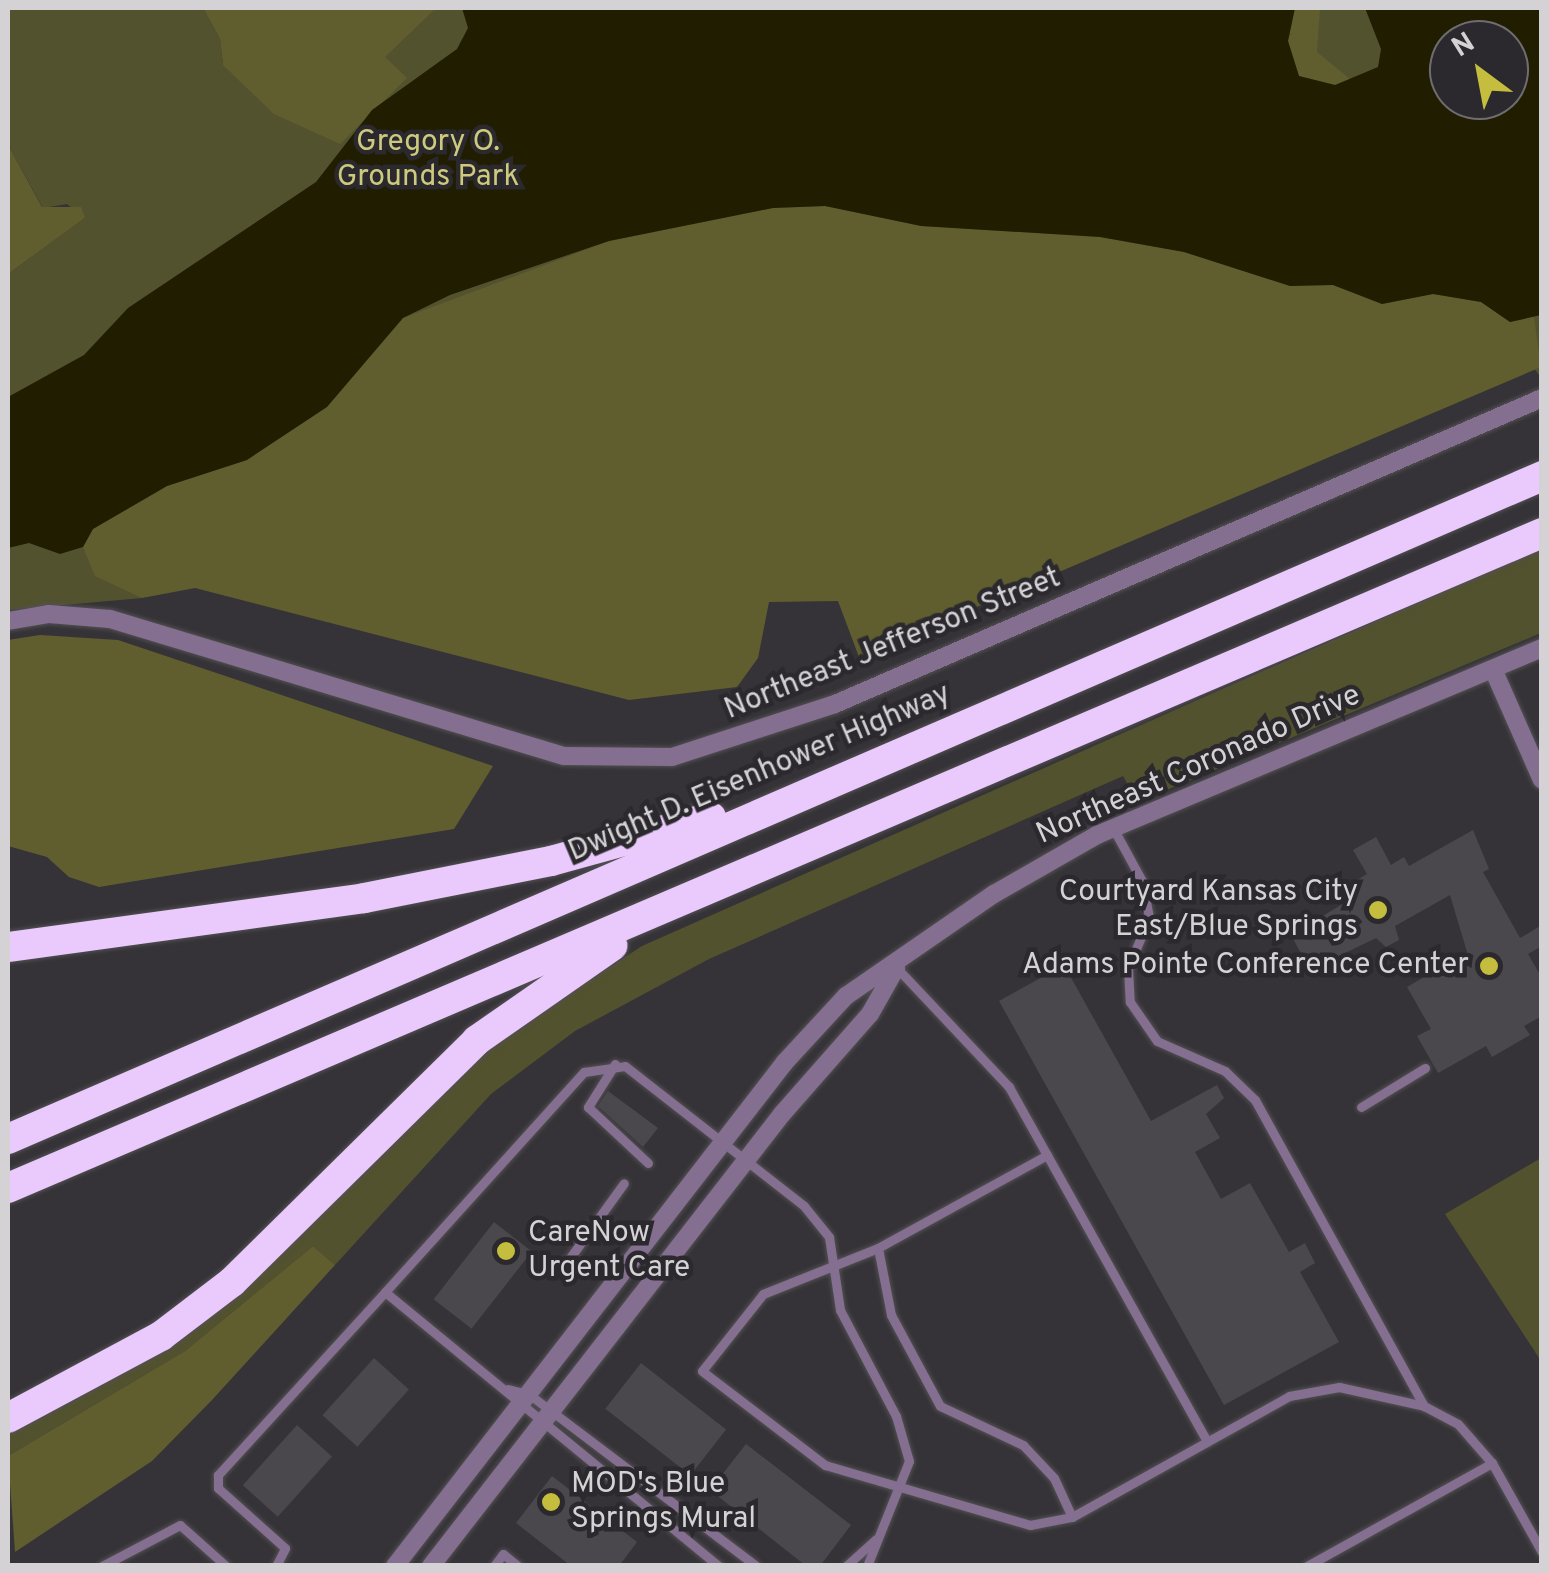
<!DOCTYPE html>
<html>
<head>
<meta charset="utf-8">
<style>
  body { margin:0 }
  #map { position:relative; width:1549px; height:1573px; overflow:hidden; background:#353337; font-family:Overpass,sans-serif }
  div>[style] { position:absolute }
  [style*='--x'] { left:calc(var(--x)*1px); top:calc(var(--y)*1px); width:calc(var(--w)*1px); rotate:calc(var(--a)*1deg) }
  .green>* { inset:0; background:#53522e }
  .forest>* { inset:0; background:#605e2f }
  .water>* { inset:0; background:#201d00 }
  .building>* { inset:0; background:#4b484d; transform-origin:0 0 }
  .roads { filter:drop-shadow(0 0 2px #525053) drop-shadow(0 0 2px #525053) }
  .lane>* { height:9px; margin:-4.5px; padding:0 4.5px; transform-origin:4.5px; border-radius:4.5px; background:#856f91 }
  .street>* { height:18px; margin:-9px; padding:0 9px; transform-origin:9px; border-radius:9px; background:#856f91 }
  .highway>* { height:30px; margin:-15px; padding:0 15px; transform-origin:15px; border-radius:15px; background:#eacafc }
  .dots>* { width:28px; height:28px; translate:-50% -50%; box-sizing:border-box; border:5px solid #2b292d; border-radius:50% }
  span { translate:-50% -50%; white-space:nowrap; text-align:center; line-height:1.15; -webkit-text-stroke:9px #2b292d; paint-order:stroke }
  .park-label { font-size:30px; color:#cdca7e }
  .street-label { font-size:30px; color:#d4d2d5 }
  .poi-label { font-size:30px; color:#d4d2d5 }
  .right { translate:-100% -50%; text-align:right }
  .left { translate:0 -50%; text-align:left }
  .frame { position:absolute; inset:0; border:10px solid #d4d2d5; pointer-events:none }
  .north { position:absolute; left:1429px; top:20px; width:100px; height:100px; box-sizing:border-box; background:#2b292d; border:2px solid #6f6d70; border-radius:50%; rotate:328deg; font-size:28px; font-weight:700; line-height:40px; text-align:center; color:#d4d2d5 }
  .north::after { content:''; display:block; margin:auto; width:35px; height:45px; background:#c4bd3e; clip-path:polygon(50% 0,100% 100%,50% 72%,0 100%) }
</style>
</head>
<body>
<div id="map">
  <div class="green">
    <div style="clip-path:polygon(evenodd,8px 8px,203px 8px,220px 39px,223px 65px,377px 8px,1541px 8px,1542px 379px,1507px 332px,107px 534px,142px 598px,8px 610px,8px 274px,85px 218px,67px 204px,43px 208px,8px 145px,8px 8px,1449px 40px,1509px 40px,1509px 100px,1449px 100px,1449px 40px)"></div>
    <div style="clip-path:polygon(1541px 548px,1541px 633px,1138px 802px,1123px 776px,709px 959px,575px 1031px,491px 1094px,335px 1265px,313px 1246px,185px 1351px,8px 1456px,8px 1429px,93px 1388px,494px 1042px,642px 946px)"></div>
    <div style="clip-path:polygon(1541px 1158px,1541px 1361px,1445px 1214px)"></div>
  </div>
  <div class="forest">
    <div style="clip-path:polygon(203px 8px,436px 8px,385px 57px,407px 78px,340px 144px,274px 114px,223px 65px,220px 39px)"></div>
    <div style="clip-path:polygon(1295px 8px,1320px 8px,1317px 52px,1351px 80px,1335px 85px,1299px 76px,1288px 41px)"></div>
    <div style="clip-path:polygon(8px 145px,42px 207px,81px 207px,85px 218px,8px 274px)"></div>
    <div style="clip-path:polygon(825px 206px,921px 226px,1100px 237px,1184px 252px,1290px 286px,1333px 285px,1382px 304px,1433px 294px,1481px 302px,1510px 322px,1534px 317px,1541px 367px,859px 657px,838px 601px,769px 602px,758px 658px,737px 687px,629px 700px,195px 588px,142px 598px,95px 576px,83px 547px,93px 529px,167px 486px,247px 460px,349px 379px,403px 318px,609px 241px,773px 208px)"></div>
    <div style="clip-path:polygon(40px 635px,118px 640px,493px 766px,454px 829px,99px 887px,69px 877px,47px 857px,8px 846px,8px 640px)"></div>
    <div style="clip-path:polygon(313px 1246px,335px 1265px,212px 1400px,152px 1461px,15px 1552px,8px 1456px,185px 1351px)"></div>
  </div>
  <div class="water">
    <div style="clip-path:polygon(evenodd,462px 8px,1295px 8px,1288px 41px,1299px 76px,1335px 85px,1378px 67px,1381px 49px,1365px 8px,1541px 8px,1541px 315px,1510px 322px,1481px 302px,1433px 294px,1382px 304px,1333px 285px,1290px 286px,1184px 252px,1100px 237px,921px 226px,825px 206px,773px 208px,609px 241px,450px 295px,403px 318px,327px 407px,247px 460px,167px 486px,93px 529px,83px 547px,60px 554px,29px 543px,8px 548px,8px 397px,84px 355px,128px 308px,316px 182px,372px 110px,457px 49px,468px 28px,462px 8px,1449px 40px,1509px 40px,1509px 100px,1449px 100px,1449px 40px)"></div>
  </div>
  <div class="building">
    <div style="clip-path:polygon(1473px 830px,1489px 869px,1483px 872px,1520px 938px,1542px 925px,1542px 946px,1528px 954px,1542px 978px,1542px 1016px,1524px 1026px,1530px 1035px,1492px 1057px,1486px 1046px,1438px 1073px,1417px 1036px,1431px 1029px,1407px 987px,1467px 952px,1450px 895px,1395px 926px,1399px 940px,1386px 947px,1376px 938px,1310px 970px,1291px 935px,1356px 896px,1350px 884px,1367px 874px,1353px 850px,1376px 837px,1391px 865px,1404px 857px,1409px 866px)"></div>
    <div style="clip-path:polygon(1064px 965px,1151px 1121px,1217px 1085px,1224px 1098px,1206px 1114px,1220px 1138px,1195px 1152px,1221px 1199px,1250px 1183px,1289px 1252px,1305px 1243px,1315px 1263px,1300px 1272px,1339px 1342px,1224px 1405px,999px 1001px)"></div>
    <div style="clip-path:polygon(608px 1091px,658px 1128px,643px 1147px,598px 1106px)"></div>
    <div style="left:494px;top:1222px;width:48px;height:98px;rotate:38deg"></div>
    <div style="left:374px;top:1358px;width:47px;height:77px;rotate:42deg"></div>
    <div style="left:641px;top:1363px;width:108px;height:58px;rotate:38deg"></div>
    <div style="left:297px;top:1425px;width:47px;height:81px;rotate:42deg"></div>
    <div style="clip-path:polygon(746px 1444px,851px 1525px,820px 1566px,806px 1566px,710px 1490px)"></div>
    <div style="clip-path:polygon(552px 1476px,637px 1542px,619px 1566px,571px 1566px,516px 1523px)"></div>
  </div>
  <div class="roads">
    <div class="lane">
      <div style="--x:1113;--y:828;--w:60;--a:61.3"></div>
      <div style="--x:1142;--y:881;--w:38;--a:79"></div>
      <div style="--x:1149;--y:918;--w:54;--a:112.8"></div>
      <div style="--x:1128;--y:968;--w:34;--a:87"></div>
      <div style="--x:1130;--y:1002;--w:47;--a:55.3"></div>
      <div style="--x:1157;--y:1041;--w:74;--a:23.8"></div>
      <div style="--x:1225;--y:1071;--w:42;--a:44"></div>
      <div style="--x:1255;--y:1100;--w:350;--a:61.1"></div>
      <div style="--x:896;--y:967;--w:165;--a:46.7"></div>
      <div style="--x:1009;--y:1087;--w:406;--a:60.8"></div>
      <div style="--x:615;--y:1064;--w:51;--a:122.1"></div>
      <div style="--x:588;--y:1107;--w:82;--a:43"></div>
      <div style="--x:1361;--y:1107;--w:75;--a:-31.4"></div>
      <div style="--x:1047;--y:1155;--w:193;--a:151.2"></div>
      <div style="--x:878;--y:1248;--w:124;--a:158.2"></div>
      <div style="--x:763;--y:1294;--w:98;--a:128.4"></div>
      <div style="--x:702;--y:1371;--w:155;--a:37.4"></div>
      <div style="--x:825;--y:1465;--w:214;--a:16.3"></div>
      <div style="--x:1030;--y:1525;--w:43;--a:-10.8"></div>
      <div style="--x:1072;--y:1517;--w:248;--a:-29.1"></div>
      <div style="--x:1289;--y:1396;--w:51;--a:-10.2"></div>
      <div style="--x:1339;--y:1387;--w:87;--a:12.6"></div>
      <div style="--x:1424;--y:1406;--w:38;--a:28"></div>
      <div style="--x:1458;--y:1424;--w:52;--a:48.9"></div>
      <div style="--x:1492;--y:1463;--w:102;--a:60.7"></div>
      <div style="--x:878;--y:1248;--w:68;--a:79"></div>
      <div style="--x:891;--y:1315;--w:103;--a:61.7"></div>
      <div style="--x:940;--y:1406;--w:92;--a:25.2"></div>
      <div style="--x:1023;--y:1445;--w:45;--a:46.8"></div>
      <div style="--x:1054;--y:1478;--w:43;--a:65.2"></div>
      <div style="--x:567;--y:1262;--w:97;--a:-54.2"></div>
      <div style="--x:385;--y:1292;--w:297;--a:-47.9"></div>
      <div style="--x:584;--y:1072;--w:41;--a:-8.3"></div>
      <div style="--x:625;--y:1066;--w:227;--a:38"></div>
      <div style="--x:804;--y:1206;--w:40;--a:51"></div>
      <div style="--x:829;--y:1237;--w:74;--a:81.4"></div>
      <div style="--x:840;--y:1310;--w:120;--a:62.2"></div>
      <div style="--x:896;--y:1416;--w:47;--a:73.9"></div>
      <div style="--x:909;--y:1461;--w:113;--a:111.8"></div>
      <div style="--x:508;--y:1389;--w:23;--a:15"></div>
      <div style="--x:530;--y:1395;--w:283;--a:37.1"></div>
      <div style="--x:102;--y:1566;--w:88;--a:-27.7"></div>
      <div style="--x:180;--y:1525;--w:62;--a:41.7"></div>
      <div style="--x:276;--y:1566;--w:20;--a:-63"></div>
      <div style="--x:285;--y:1548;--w:90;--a:-138.2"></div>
      <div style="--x:218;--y:1488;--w:13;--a:-90"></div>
      <div style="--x:218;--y:1475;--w:248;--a:-47.6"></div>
      <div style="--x:385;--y:1292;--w:432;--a:39.4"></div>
      <div style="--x:494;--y:1566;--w:15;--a:-53"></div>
      <div style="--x:503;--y:1554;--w:19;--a:39"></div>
      <div style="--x:846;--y:1566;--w:40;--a:-42"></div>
      <div style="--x:1307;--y:1566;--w:212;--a:-29.1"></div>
    </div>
    <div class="street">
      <div style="--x:8;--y:621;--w:42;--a:-9.7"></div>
      <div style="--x:49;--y:614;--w:61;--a:4.7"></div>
      <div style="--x:110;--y:619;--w:474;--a:16.8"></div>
      <div style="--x:564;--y:756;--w:108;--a:0.5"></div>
      <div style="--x:672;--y:757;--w:171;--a:-18"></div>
      <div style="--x:835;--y:704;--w:770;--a:-23.4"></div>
      <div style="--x:1493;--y:669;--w:121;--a:66.2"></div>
      <div style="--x:395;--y:1566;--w:637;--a:-52.27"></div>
      <div style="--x:785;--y:1062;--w:90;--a:-47.3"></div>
      <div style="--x:846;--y:996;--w:180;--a:-34.6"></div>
      <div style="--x:994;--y:894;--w:119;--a:-29.8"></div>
      <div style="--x:1097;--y:835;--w:483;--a:-22.8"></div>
      <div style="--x:431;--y:1566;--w:572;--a:-52.17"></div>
      <div style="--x:782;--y:1114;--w:133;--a:-48.7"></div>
      <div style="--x:870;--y:1014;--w:53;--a:-60.5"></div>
    </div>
    <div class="highway">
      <div style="--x:8;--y:947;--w:359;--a:-7.8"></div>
      <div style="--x:364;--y:898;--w:191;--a:-11.2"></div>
      <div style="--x:551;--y:861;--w:166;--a:-15.4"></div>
      <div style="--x:8;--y:1139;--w:1671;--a:-23.37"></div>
      <div style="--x:8;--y:1188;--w:1668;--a:-23.12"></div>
      <div style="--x:8;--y:1418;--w:174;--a:-28.2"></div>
      <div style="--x:161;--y:1336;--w:89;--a:-37.3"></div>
      <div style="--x:232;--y:1282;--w:344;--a:-44.6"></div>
      <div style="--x:477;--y:1040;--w:165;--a:-34.8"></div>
    </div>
  </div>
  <div class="dots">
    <div style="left:1378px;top:910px;background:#c4bd3e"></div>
    <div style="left:1489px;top:966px;background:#c4bd3e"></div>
    <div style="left:506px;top:1251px;background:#c4bd3e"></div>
    <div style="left:551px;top:1502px;background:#c4bd3e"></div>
  </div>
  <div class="park-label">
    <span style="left:428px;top:160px">Gregory O.<br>Grounds Park</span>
  </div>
  <div class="street-label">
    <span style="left:893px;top:645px;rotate:-22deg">Northeast Jefferson Street</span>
    <span style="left:1199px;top:766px;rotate:-24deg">Northeast Coronado Drive</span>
    <span style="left:760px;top:774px;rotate:-23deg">Dwight D. Eisenhower Highway</span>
  </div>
  <div class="poi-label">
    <span class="right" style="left:1358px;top:910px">Courtyard Kansas City<br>East/Blue Springs</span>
    <span class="right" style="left:1469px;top:966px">Adams Pointe Conference Center</span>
    <span class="left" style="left:528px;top:1251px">CareNow<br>Urgent Care</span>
    <span class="left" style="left:571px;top:1502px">MOD's Blue<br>Springs Mural</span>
  </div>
  <div class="frame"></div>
  <div class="north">N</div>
</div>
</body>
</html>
